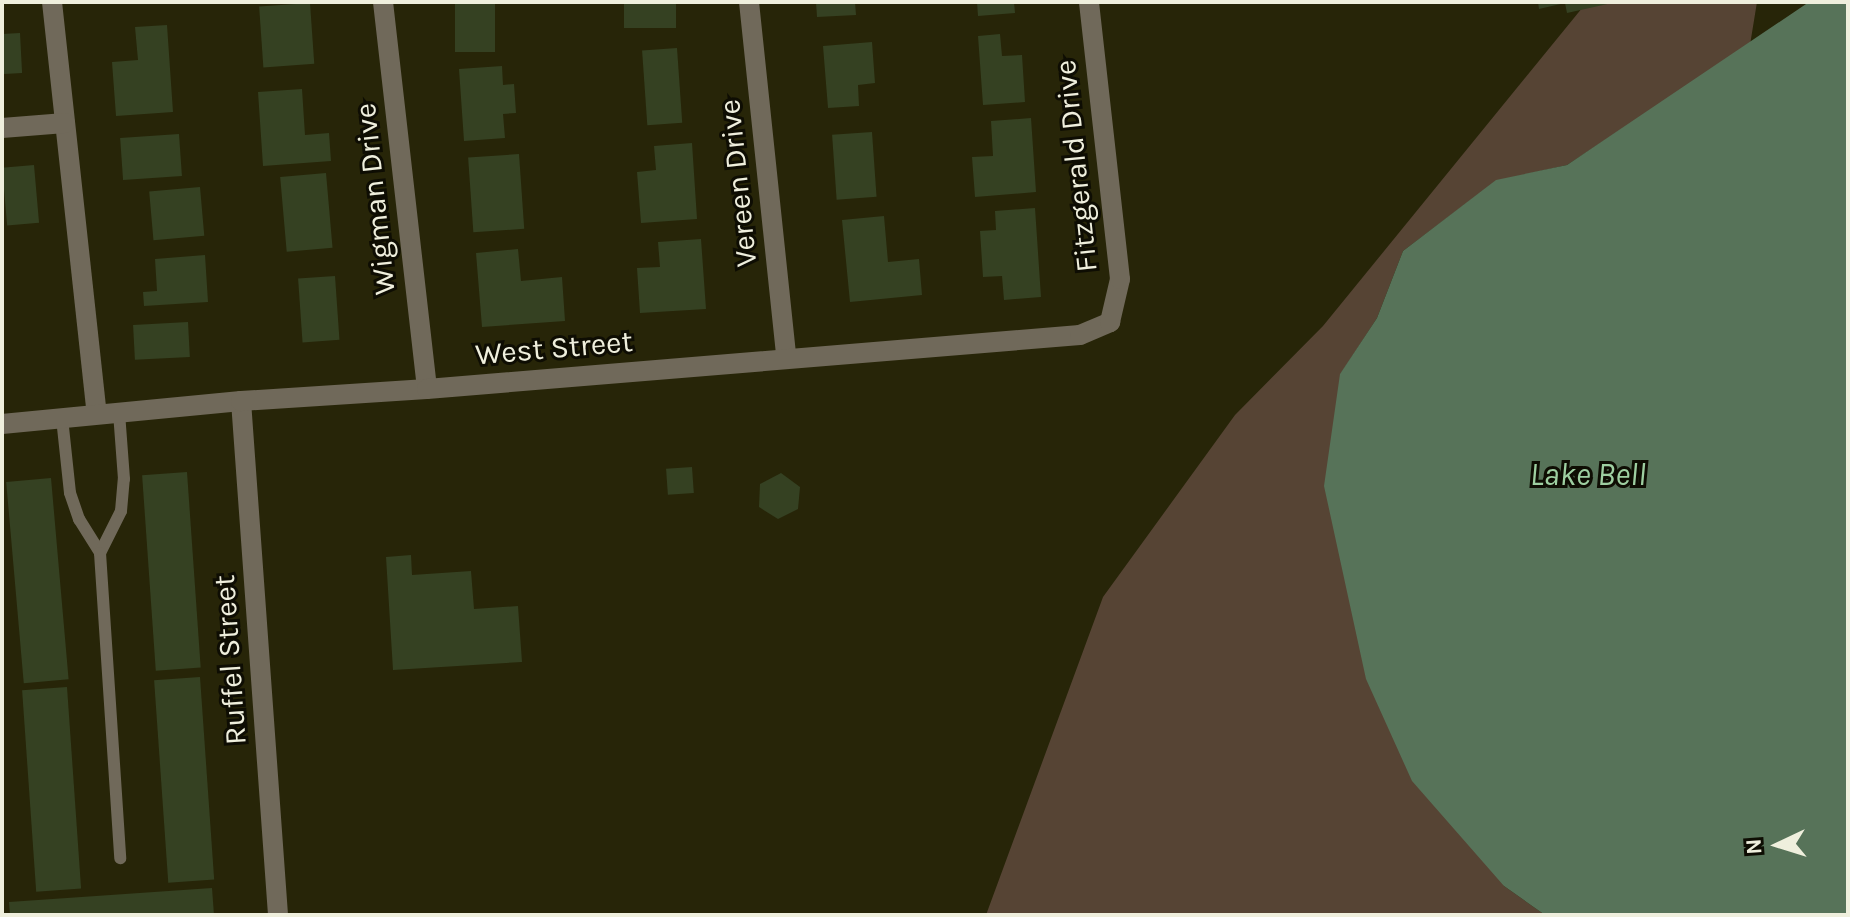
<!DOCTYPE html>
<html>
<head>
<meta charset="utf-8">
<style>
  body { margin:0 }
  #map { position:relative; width:1850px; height:917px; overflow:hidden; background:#272508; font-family:Karla,sans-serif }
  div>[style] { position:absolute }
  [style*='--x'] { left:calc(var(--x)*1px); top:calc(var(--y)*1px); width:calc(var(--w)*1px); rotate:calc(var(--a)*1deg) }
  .green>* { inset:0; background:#564434 }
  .water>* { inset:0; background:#577359 }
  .building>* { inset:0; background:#354122; transform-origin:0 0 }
  .service>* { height:12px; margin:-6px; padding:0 6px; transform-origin:6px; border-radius:6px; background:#70695a }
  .minor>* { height:20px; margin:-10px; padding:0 10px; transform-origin:10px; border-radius:10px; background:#70695a }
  span { translate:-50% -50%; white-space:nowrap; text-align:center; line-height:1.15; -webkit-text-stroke:6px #0e0d03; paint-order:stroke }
  .street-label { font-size:30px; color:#efefdd }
  .water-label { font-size:32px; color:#9ecfa1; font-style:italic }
  .frame { position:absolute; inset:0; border:4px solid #efefdd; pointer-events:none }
  .north { position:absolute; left:1738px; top:805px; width:80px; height:80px; -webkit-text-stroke:6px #0e0d03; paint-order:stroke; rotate:266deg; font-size:22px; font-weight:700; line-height:32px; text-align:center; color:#efefdd }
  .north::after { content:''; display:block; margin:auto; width:28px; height:36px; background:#efefdd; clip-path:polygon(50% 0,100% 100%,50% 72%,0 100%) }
</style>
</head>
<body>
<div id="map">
  <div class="green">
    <div style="clip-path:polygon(1587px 2px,1757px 2px,1750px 45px,1567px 165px,1496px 181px,1403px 251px,1377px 318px,1340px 375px,1504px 886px,1545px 915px,986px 915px,1103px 597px,1235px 415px,1323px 326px)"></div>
  </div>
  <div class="water">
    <div style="clip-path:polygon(1809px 2px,1848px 2px,1848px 915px,1545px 915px,1504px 886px,1412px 781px,1366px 679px,1324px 486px,1340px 374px,1377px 318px,1403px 251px,1496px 180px,1567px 165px)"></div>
  </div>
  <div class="building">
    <div style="left:455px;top:2px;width:40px;height:50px"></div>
    <div style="left:624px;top:2px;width:52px;height:26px"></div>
    <div style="clip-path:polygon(816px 2px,855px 2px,856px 15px,817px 17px)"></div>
    <div style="clip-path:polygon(977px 2px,1014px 2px,1015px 13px,978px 16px)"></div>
    <div style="clip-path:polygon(1538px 2px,1612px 2px,1612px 3px,1567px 13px,1565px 3px,1539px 9px)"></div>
    <div style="left:310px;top:3px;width:61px;height:51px;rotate:86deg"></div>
    <div style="clip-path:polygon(167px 25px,173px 112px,116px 116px,112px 62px,138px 60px,135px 27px)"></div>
    <div style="left:20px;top:33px;width:40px;height:18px;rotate:87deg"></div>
    <div style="clip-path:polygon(1000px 34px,1002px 56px,1022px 55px,1025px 102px,983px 105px,978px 36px)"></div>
    <div style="clip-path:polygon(872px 42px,875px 83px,858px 85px,859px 106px,828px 108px,823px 46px)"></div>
    <div style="left:677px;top:48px;width:75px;height:35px;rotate:86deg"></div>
    <div style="clip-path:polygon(502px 66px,503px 85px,514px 84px,516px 113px,503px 114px,505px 138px,464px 141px,459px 69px)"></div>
    <div style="clip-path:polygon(302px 89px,305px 135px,329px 133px,331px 161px,263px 166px,258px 92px)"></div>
    <div style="clip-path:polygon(1031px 118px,1036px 192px,975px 197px,972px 157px,993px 156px,991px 121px)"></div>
    <div style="left:872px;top:132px;width:65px;height:40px;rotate:86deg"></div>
    <div style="left:179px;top:134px;width:42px;height:59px;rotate:86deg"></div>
    <div style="clip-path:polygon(692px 143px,697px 219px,641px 223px,637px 172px,656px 170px,654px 146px)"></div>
    <div style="left:519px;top:154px;width:75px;height:51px;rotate:86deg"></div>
    <div style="left:34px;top:165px;width:58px;height:32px;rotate:85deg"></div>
    <div style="left:326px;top:173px;width:75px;height:46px;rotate:85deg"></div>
    <div style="left:200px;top:187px;width:49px;height:51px;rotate:85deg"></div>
    <div style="clip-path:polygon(1035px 208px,1041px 297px,1004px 300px,1002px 276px,983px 277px,980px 231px,996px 230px,995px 211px)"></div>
    <div style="clip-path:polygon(884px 216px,888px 262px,919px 259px,922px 295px,850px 302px,842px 220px)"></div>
    <div style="clip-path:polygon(701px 239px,706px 309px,640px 313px,637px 268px,660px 267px,658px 242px)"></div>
    <div style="clip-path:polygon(518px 249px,521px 281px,562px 277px,565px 321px,482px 327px,476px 253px)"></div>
    <div style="clip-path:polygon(205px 255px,208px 302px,144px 306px,143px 292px,157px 291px,155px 259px)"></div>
    <div style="left:335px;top:276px;width:64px;height:37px;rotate:86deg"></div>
    <div style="left:188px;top:322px;width:35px;height:55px;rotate:87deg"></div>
    <div style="left:692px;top:467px;width:26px;height:26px;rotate:86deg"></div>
    <div style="left:187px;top:472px;width:196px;height:45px;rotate:86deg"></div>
    <div style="clip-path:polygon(781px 473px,800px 487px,798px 509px,778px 519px,759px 507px,760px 484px)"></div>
    <div style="left:51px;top:478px;width:202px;height:45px;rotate:85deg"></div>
    <div style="clip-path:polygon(411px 555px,412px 575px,471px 571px,474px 609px,518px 606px,522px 662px,393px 670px,386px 557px)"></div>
    <div style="left:200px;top:677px;width:203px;height:46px;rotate:86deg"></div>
    <div style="left:67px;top:687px;width:202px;height:45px;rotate:86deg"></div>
    <div style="clip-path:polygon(212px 888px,214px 915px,10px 915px,9px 902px)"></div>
  </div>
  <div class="service">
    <div style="--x:62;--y:418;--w:75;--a:83.9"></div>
    <div style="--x:70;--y:493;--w:28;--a:71"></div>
    <div style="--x:79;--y:519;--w:40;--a:58"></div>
    <div style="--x:100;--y:553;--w:47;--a:-63.4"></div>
    <div style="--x:121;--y:511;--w:32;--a:-85"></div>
    <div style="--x:124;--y:479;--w:67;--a:-94.3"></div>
    <div style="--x:100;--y:553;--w:306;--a:86.2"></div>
  </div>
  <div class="minor">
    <div style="--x:52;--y:2;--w:414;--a:83.8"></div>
    <div style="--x:383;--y:2;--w:389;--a:83.5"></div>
    <div style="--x:749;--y:2;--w:357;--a:84"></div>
    <div style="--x:2;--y:128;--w:63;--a:-4.5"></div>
    <div style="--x:241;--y:401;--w:515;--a:85.88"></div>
    <div style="--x:2;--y:424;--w:240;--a:-5.5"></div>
    <div style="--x:241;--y:401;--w:186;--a:-3.7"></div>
    <div style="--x:427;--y:389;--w:655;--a:-4.73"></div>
    <div style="--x:1080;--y:335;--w:33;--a:-23"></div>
    <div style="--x:1110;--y:322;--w:44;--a:-76.9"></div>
    <div style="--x:1120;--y:279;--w:279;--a:-96.4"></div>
  </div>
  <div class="street-label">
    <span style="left:1076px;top:166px;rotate:-96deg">Fitzgerald Drive</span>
    <span style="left:738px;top:183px;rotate:-96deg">Vereen Drive</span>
    <span style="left:375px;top:199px;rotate:-96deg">Wigman Drive</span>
    <span style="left:554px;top:348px;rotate:-5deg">West Street</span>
    <span style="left:230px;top:660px;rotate:-94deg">Ruffel Street</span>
  </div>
  <div class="water-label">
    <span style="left:1588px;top:475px">Lake Bell</span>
  </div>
  <div class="frame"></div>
  <div class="north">N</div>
</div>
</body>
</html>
